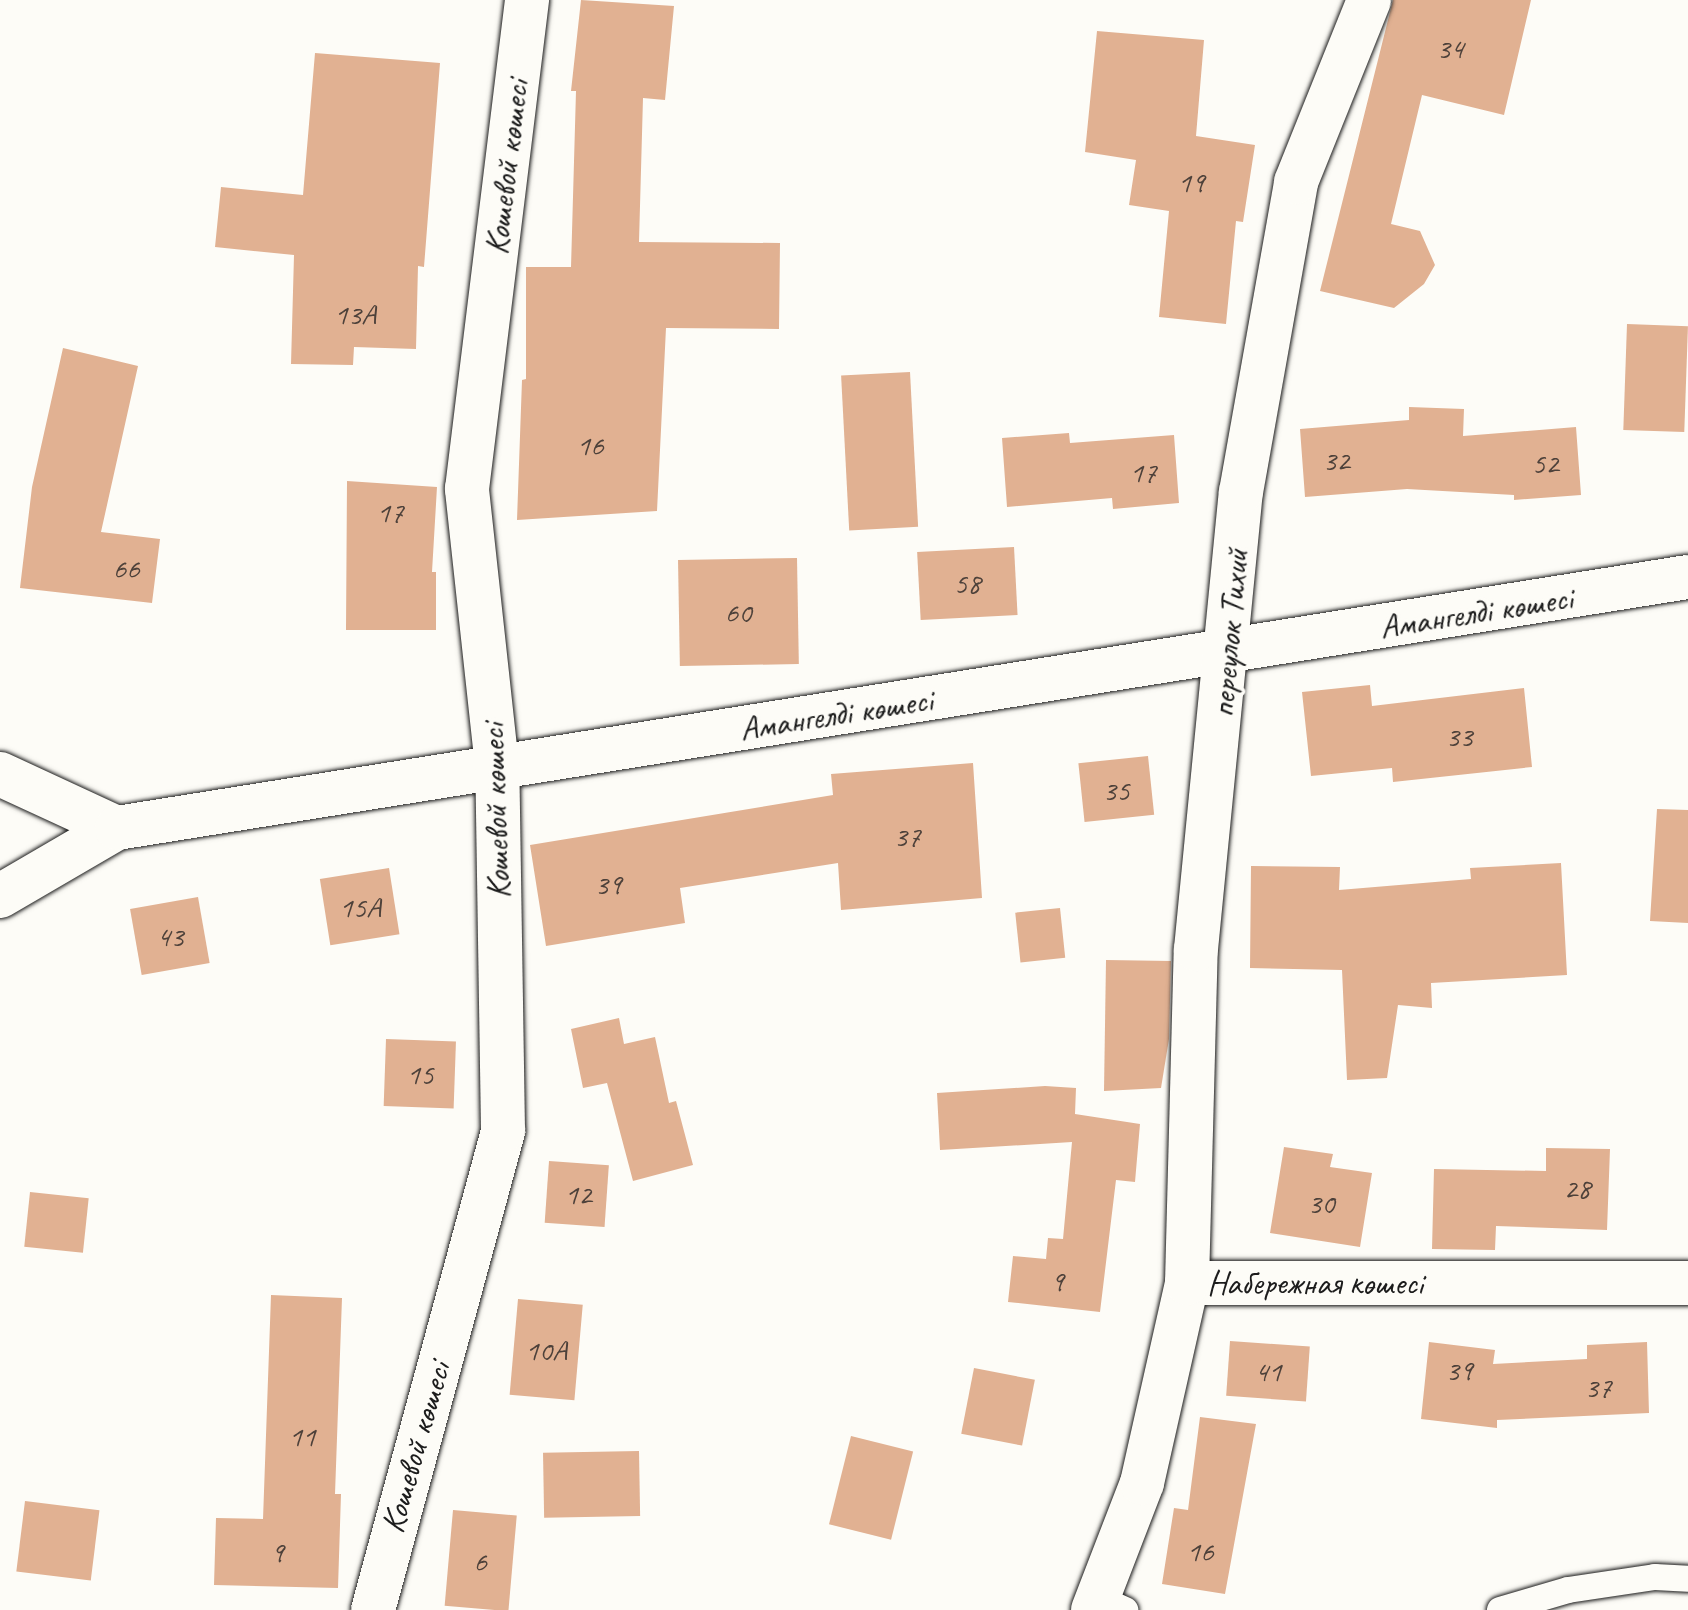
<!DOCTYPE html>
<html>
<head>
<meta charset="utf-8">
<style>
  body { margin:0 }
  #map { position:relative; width:1688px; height:1610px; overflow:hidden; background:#fdfcf7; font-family:Caveat,sans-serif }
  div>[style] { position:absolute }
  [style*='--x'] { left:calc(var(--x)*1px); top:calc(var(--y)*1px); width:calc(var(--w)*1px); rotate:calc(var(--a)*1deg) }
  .building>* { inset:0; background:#e1b192; transform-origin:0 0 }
  .roads { filter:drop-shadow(0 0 2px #1c1c1c) drop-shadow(0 0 2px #1c1c1c) }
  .service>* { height:26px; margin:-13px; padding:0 13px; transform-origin:13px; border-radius:13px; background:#fdfcf7 }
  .minor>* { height:44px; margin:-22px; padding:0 22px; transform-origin:22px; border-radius:22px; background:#fdfcf7 }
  span { translate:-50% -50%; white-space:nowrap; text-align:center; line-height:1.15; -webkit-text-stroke:7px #fdfcf7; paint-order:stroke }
  .number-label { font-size:30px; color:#4d413a }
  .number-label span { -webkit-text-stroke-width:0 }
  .street-label { font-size:34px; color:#1c1c1c }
</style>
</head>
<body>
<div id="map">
  <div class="building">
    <div style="clip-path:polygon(581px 0,674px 6px,665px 100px,643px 98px,639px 242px,780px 243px,779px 329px,666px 328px,657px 511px,517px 520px,522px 380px,526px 379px,526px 267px,571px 267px,576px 91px,571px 91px)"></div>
    <div style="clip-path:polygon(1393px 0,1531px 0,1504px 115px,1422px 95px,1391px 224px,1420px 231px,1435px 265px,1424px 284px,1394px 308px,1320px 291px)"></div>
    <div style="clip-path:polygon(1097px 31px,1204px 40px,1196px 136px,1255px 145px,1243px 222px,1236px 221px,1226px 324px,1159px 317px,1169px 211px,1129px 205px,1136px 160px,1085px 152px)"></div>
    <div style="clip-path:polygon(315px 53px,440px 63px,424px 267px,418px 266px,416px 349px,354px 347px,353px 365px,291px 364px,294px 255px,215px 247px,221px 187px,303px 195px)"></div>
    <div style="left:1627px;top:324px;width:61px;height:106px;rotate:2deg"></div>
    <div style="clip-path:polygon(63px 348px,138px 366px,101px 532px,160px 539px,152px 603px,20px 588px,32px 487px)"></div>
    <div style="left:910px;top:372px;width:155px;height:69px;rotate:87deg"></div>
    <div style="clip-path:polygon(1409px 407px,1464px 409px,1463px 436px,1576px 427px,1581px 495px,1514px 500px,1514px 495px,1407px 489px,1305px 497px,1300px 429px,1409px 420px)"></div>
    <div style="clip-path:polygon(1069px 433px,1070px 443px,1174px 435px,1179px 503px,1113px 509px,1112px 498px,1007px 507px,1002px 438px)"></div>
    <div style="clip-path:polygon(347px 481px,437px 487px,432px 572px,436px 572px,436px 630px,346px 630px)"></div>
    <div style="left:1014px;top:547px;width:68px;height:97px;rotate:87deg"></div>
    <div style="left:797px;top:558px;width:106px;height:119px;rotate:89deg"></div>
    <div style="clip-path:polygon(1370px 685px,1372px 706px,1524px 688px,1532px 767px,1393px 782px,1392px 768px,1311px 776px,1302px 692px)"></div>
    <div style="left:1148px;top:756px;width:59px;height:70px;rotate:84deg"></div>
    <div style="clip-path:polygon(973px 763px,982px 898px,841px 910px,838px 863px,680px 888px,685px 923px,546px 946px,530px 845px,833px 795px,831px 774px)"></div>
    <div style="clip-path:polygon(1657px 809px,1688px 810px,1688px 923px,1650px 921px)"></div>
    <div style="clip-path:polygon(1561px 863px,1567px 975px,1431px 983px,1432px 1008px,1398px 1005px,1387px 1078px,1347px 1080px,1342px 970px,1250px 968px,1251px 866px,1340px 867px,1339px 890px,1471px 879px,1470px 868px)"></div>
    <div style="left:389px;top:868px;width:67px;height:70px;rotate:81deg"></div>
    <div style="left:198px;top:897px;width:67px;height:69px;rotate:80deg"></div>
    <div style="left:1060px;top:908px;width:50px;height:45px;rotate:84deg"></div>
    <div style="clip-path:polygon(1106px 960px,1171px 961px,1169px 1039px,1161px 1088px,1104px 1091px)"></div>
    <div style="clip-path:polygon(619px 1018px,624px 1044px,655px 1037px,669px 1103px,676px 1101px,693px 1165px,633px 1181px,607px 1083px,583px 1088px,571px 1029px)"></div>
    <div style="left:386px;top:1039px;width:70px;height:67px;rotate:2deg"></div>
    <div style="clip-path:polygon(1045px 1086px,1076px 1088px,1075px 1114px,1140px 1124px,1135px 1182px,1116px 1180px,1100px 1312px,1008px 1302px,1013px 1256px,1046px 1259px,1048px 1238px,1063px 1239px,1072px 1142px,940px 1150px,937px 1093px)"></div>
    <div style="clip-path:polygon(1284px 1147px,1333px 1154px,1330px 1167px,1372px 1173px,1360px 1247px,1270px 1233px)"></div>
    <div style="clip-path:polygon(1546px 1148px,1610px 1149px,1607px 1230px,1496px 1226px,1495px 1250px,1432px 1249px,1434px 1169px,1546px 1171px)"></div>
    <div style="left:549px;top:1161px;width:60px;height:62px;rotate:4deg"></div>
    <div style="left:30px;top:1192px;width:59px;height:55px;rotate:6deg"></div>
    <div style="clip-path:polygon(271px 1295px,342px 1298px,335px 1494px,341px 1494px,338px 1588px,214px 1585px,216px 1518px,263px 1519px)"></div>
    <div style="left:518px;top:1299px;width:65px;height:96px;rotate:5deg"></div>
    <div style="left:1230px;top:1341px;width:80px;height:55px;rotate:4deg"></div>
    <div style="clip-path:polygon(1429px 1342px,1495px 1350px,1493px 1364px,1587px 1359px,1587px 1345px,1647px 1342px,1649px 1413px,1497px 1420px,1497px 1428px,1421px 1419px)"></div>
    <div style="left:974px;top:1368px;width:62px;height:67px;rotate:11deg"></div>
    <div style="clip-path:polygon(1200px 1417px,1256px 1424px,1225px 1594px,1162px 1584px,1174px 1508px,1188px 1510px)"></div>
    <div style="left:851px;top:1436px;width:64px;height:91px;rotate:14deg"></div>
    <div style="left:639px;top:1451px;width:65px;height:96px;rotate:89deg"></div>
    <div style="left:25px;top:1501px;width:75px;height:71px;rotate:7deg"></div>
    <div style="left:453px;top:1510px;width:64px;height:96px;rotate:5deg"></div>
  </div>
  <div class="roads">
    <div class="service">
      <div style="--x:1098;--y:1598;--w:30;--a:24"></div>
      <div style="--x:1500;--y:1610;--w:71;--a:-16.4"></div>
      <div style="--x:1568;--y:1590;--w:88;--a:-8.5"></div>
      <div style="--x:1655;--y:1577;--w:33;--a:3"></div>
    </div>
    <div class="minor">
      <div style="--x:0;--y:774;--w:129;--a:24.8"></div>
      <div style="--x:0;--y:896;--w:135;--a:-30.2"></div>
      <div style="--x:117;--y:828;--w:1591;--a:-9.08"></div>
      <div style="--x:1187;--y:1283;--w:501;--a:0"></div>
      <div style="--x:373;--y:1610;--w:497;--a:-74.8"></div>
      <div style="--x:503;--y:1130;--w:364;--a:-90.9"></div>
      <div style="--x:497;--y:766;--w:279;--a:-96.2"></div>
      <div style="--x:467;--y:489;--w:493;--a:-83"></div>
      <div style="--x:1093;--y:1610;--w:136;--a:-68.9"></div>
      <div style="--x:1142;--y:1483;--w:205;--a:-77.3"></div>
      <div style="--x:1187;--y:1283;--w:334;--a:-88.5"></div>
      <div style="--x:1196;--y:949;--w:459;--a:-84.4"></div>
      <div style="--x:1241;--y:492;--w:315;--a:-79.9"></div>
      <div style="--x:1296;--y:182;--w:196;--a:-68.1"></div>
    </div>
  </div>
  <div class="number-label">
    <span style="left:1450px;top:48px">34</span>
    <span style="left:1191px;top:182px">19</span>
    <span style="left:355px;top:314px">13А</span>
    <span style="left:590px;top:445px">16</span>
    <span style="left:1336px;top:460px">32</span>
    <span style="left:1545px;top:463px">52</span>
    <span style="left:1143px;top:472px">17</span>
    <span style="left:390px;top:512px">17</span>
    <span style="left:126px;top:568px">66</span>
    <span style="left:967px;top:583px">58</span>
    <span style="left:738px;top:612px">60</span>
    <span style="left:1459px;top:736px">33</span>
    <span style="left:1116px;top:790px">35</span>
    <span style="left:907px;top:836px">37</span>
    <span style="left:608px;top:884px">39</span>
    <span style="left:360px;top:907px">15А</span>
    <span style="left:170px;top:936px">43</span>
    <span style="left:420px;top:1074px">15</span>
    <span style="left:1577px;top:1188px">28</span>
    <span style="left:578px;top:1194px">12</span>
    <span style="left:1321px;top:1203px">30</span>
    <span style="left:1057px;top:1281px">9</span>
    <span style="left:546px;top:1350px">10А</span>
    <span style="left:1459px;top:1370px">39</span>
    <span style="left:1268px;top:1371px">41</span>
    <span style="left:1598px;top:1387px">37</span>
    <span style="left:302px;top:1436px">11</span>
    <span style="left:1200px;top:1551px">16</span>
    <span style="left:277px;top:1552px">9</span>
    <span style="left:480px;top:1561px">6</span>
  </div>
  <div class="street-label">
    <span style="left:506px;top:167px;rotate:-83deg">Кошевой көшесі</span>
    <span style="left:1476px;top:612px;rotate:-9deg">Амангелді көшесі</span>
    <span style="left:1229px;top:633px;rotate:-85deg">переулок Тихий</span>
    <span style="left:836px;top:714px;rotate:-9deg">Амангелді көшесі</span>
    <span style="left:495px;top:811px;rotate:-92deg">Кошевой көшесі</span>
    <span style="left:1315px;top:1283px">Набережная көшесі</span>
    <span style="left:415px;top:1447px;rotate:-74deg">Кошевой көшесі</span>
  </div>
</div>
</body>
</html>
